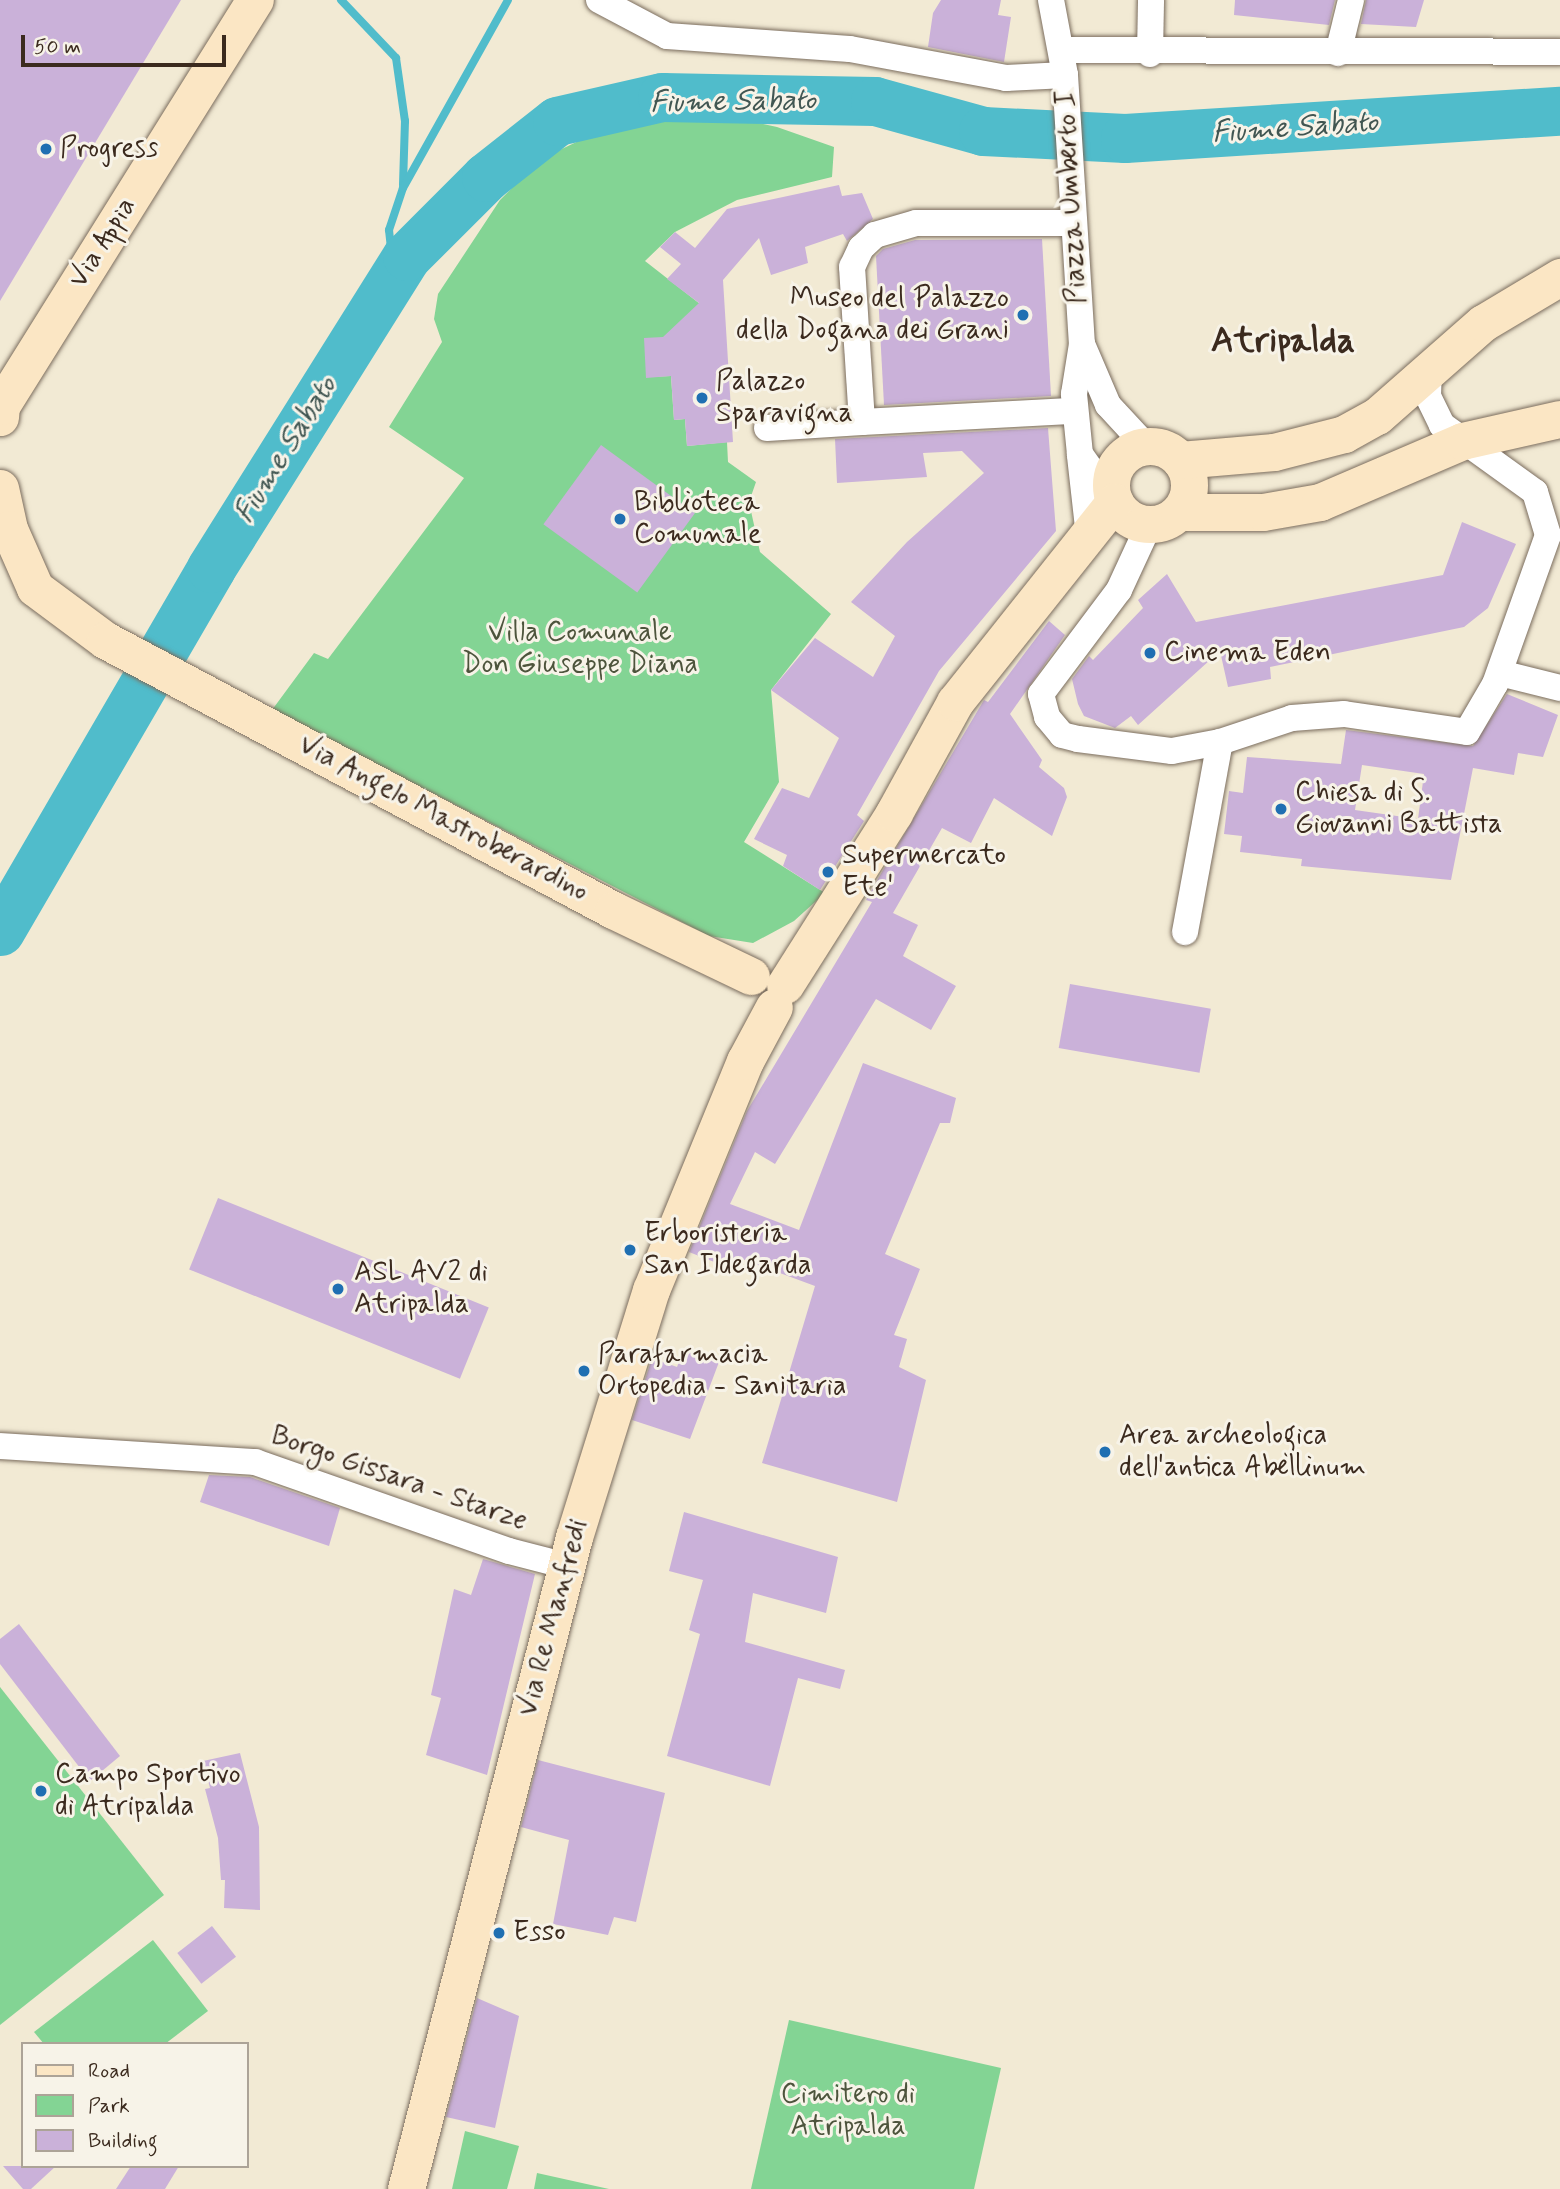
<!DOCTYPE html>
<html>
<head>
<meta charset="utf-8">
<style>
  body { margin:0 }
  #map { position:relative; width:1560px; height:2189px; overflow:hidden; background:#f2ead4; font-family:Mynerve,sans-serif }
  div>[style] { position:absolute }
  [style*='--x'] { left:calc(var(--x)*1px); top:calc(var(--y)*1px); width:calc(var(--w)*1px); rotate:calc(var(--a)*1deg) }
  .green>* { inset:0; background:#83d494 }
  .stream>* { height:8px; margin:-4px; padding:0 4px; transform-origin:4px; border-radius:4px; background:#50bccb }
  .river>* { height:49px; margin:-24.5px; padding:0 24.5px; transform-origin:24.5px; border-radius:24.5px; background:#50bccb }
  .building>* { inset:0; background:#cab1d9; transform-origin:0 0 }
  .roads { filter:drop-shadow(0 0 2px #7b6d5e) drop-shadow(0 0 2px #7b6d5e) }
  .street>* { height:26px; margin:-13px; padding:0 13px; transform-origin:13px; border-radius:13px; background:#fff }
  .secondary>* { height:37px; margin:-18.5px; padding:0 18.5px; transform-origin:18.5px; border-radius:18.5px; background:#fbe6c4 }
  .secondary>.ring { margin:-18.5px; padding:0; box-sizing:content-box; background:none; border:37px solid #fbe6c4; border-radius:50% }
  .dots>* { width:19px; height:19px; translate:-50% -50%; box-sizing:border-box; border:4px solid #f7f3e8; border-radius:50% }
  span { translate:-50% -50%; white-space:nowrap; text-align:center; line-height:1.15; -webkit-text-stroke:6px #f7f3e8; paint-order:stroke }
  .poi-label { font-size:28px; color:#3b2a1e }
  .left { translate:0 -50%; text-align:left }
  .right { translate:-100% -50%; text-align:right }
  .street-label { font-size:28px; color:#3b2a1e }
  .park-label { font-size:28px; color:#4d543c }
  .water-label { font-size:30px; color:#415652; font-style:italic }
  .district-label { font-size:35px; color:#3b2a1e; font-weight:700 }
  .legend { position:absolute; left:21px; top:2042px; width:228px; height:126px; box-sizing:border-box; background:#f7f3e8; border:2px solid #aca397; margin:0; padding:9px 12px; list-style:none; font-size:21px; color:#3b2a1e }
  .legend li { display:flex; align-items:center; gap:14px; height:35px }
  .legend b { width:35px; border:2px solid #aca397 }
  .scale { position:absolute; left:21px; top:35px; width:205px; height:32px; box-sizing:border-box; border:4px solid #3b2a1e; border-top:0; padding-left:9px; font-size:21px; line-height:24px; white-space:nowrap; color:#3b2a1e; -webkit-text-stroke:5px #f7f3e8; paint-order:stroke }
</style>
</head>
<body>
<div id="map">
  <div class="green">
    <div style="clip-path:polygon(663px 114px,725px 116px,777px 127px,834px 147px,832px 177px,737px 200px,675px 232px,645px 261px,700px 304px,646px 377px,671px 376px,674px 420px,685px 419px,687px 446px,727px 442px,728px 462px,756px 482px,749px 502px,760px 552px,831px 614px,771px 690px,779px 782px,744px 842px,825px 893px,794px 921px,753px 943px,709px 936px,272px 710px,314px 653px,328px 659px,464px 478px,389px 427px,442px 342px,434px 319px,438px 294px,500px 200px,541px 159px,616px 123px)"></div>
    <div style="clip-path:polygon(0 1687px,164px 1895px,0 2025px)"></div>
    <div style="clip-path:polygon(153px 1940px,208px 2011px,165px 2044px,44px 2044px,34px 2032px)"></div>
    <div style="clip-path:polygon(789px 2020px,1001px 2068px,974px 2189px,751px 2189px)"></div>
    <div style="clip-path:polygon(465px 2131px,519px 2146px,507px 2189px,452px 2189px)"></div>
    <div style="clip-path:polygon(537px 2173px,609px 2189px,534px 2189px)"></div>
  </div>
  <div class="stream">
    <div style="--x:341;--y:0;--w:80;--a:46.5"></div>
    <div style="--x:396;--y:58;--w:64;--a:81.9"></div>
    <div style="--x:405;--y:121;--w:64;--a:91.8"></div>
    <div style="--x:394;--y:276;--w:46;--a:-96.2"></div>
    <div style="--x:389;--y:230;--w:44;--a:-71.6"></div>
    <div style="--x:403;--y:188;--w:215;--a:-60.8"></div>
  </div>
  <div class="river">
    <div style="--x:0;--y:931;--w:420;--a:-59.8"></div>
    <div style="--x:211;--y:568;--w:368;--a:-57.9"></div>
    <div style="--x:407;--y:256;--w:112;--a:-45"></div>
    <div style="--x:486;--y:177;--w:90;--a:-38.3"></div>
    <div style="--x:557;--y:121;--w:108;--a:-12.9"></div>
    <div style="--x:662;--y:97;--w:213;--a:1.1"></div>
    <div style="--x:875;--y:101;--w:112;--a:15.5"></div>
    <div style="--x:983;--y:131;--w:142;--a:2.8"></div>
    <div style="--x:1125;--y:138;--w:436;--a:-3.6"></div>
  </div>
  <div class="building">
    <div style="clip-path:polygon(0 0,181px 0,0 301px)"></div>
    <div style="clip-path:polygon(941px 0,1001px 0,998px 15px,1011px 17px,1004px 62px,928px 47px,933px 13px)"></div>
    <div style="clip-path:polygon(1235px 0,1335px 0,1329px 25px,1234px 15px)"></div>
    <div style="clip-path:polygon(1366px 0,1424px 0,1416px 27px,1361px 24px)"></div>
    <div style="clip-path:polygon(839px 185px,842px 196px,862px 193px,873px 219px,847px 241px,843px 234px,805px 247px,808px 263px,771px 275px,759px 238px,723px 280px,733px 442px,687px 446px,685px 419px,674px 420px,671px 376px,646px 378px,644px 338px,663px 337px,699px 303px,667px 279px,681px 264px,660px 247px,675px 232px,695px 248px,727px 209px)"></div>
    <div style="clip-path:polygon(1042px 239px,1051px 396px,884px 405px,876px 256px,883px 249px,915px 240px)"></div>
    <div style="clip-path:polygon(1048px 428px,1056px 531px,939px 671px,857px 815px,864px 821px,820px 890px,783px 866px,787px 855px,754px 839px,782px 788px,809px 798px,839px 738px,771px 690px,815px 638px,873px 677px,895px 636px,851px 602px,907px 542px,984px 473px,962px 451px,923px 453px,927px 477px,837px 483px,835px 439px)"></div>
    <div style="left:601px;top:445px;width:116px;height:98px;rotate:36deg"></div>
    <div style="clip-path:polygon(1462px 522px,1516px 544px,1488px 608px,1464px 627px,1270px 667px,1271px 679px,1228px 687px,1220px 651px,1138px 725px,1131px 716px,1115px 728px,1084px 716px,1078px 704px,1072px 679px,1089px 656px,1093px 660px,1143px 608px,1138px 600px,1167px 574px,1196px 622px,1443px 575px)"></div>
    <div style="clip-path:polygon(1049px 621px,1065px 635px,1010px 714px,1042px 760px,1039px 767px,1064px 788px,1067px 797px,1052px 836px,994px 798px,971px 843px,942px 828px,893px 913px,918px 925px,903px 956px,956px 986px,931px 1030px,876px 999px,775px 1164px,755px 1152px,730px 1204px,799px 1230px,863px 1063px,956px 1098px,950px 1123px,940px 1123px,885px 1254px,920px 1269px,894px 1335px,907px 1339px,899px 1367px,926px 1380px,897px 1502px,762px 1463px,815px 1286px,742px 1259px,737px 1271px,689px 1252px,747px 1111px,872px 902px,866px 900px,879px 877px,984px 700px,988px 702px)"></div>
    <div style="clip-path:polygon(evenodd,1507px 694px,1558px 715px,1543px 757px,1518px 753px,1514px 775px,1473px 768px,1451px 880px,1301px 866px,1302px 859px,1240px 852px,1242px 836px,1224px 834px,1229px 791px,1243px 793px,1247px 757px,1341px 764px,1346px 730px,1473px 746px,1507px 694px,1362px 765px,1424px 774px,1418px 819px,1355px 810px,1362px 765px)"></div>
    <div style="left:1070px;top:984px;width:143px;height:65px;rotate:10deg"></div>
    <div style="left:218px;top:1198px;width:292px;height:77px;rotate:22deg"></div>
    <div style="clip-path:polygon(685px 1347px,719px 1362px,690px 1439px,632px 1420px,652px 1358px,677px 1367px)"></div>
    <div style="clip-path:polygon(209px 1475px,250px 1477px,340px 1508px,329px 1546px,200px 1502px)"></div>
    <div style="clip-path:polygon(684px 1512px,838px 1557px,826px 1613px,753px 1593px,745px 1642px,845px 1670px,840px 1689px,798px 1678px,770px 1786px,667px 1756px,700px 1634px,689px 1630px,703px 1580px,669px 1571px)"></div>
    <div style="clip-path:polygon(483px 1559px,535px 1574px,487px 1775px,426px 1755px,441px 1698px,431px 1695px,454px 1589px,471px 1595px)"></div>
    <div style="clip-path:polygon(19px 1624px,120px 1756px,90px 1781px,0 1664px,0 1639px)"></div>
    <div style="clip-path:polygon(240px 1753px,259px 1827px,260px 1910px,224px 1908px,225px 1880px,221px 1880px,218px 1838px,205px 1789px,210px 1788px,203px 1761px)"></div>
    <div style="clip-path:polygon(538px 1760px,665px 1793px,636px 1922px,614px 1917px,608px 1935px,553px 1924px,569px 1840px,521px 1827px)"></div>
    <div style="left:212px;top:1926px;width:39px;height:44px;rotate:52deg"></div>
    <div style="clip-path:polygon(477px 1998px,519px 2016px,495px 2128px,446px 2117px)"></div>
    <div style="clip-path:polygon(3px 2166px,56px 2166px,31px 2189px,23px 2189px)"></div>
    <div style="clip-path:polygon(131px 2166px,179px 2166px,165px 2189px,116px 2189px)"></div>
  </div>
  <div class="roads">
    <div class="street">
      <div style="--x:599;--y:0;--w:77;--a:27.9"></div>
      <div style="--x:667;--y:36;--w:183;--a:4.1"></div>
      <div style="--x:850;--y:49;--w:159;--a:10.5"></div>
      <div style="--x:1006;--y:78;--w:59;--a:-2.9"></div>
      <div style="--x:1051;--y:0;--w:76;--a:79.4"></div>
      <div style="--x:1065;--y:75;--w:270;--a:86.4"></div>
      <div style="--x:1082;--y:344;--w:51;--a:99.1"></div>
      <div style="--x:1074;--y:394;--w:60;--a:84.3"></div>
      <div style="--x:1080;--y:454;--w:59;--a:54.7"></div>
      <div style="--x:1062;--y:50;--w:498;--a:0.2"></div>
      <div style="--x:1338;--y:53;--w:55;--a:-76.2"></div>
      <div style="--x:1150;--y:54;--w:54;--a:-88.9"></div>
      <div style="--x:1074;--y:223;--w:158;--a:180"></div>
      <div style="--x:916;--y:223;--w:43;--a:163.7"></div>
      <div style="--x:875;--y:235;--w:19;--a:137"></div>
      <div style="--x:861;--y:248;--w:21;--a:115"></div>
      <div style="--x:852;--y:267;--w:155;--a:86.3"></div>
      <div style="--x:862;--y:422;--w:213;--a:-3"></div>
      <div style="--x:1082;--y:344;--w:66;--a:66.9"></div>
      <div style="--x:1108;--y:405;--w:54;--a:47.2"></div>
      <div style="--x:767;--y:428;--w:95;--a:-3.6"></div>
      <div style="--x:1080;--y:456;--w:81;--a:83.6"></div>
      <div style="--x:1149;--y:525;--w:72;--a:114.8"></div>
      <div style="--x:1119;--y:590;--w:130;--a:126.9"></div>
      <div style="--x:1041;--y:694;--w:24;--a:75"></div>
      <div style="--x:1047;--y:717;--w:23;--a:50"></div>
      <div style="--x:1062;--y:735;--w:16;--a:14"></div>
      <div style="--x:1078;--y:739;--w:95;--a:7.3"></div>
      <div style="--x:1172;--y:751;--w:49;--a:-10.6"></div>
      <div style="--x:1500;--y:673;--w:62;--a:14"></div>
      <div style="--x:1185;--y:932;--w:193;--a:-79.6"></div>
      <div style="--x:1220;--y:742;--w:76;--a:-18.4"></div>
      <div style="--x:1292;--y:718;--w:52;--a:-4.4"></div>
      <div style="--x:1344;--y:714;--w:124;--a:8.3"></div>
      <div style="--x:1467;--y:732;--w:56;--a:-59.7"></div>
      <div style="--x:1495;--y:684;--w:158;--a:-70.4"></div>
      <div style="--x:1548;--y:535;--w:45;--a:-106.8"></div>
      <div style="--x:1535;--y:492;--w:115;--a:-144.2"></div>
      <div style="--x:1442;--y:425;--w:32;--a:-116"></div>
      <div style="--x:1428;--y:396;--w:23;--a:-88"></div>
      <div style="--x:0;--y:1446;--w:256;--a:3.6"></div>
      <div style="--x:255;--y:1462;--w:269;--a:19.3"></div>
      <div style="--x:509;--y:1551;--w:60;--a:14.5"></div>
    </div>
    <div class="secondary">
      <div style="--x:0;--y:417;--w:11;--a:-85"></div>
      <div style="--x:1;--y:406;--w:479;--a:-58"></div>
      <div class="ring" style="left:1111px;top:446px;width:41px;height:41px"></div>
      <div style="--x:1180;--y:460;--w:94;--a:-4.9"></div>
      <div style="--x:1274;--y:452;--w:72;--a:-14.4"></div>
      <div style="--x:1344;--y:434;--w:38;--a:-29"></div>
      <div style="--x:1377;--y:416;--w:141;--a:-41.3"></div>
      <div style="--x:1483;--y:323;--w:90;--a:-30.9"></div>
      <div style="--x:0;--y:488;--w:42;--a:77.6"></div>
      <div style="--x:9;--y:529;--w:64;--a:66.2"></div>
      <div style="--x:35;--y:588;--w:87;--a:36.6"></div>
      <div style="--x:105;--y:640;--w:575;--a:27.99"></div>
      <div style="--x:613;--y:910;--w:153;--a:25.6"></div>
      <div style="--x:1179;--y:512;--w:84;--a:0"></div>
      <div style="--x:1263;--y:512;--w:58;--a:-10"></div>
      <div style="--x:1320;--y:502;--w:155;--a:-23.2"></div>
      <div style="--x:1462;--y:441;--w:100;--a:-12.7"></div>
      <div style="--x:785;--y:985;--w:204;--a:-57.6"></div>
      <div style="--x:894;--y:813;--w:127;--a:-61.2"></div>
      <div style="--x:955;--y:702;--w:256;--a:-51.5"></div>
      <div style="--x:406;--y:2189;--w:673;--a:-75.55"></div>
      <div style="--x:574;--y:1537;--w:259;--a:-72.7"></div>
      <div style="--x:651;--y:1290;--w:248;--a:-67.7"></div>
      <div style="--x:745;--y:1061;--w:61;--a:-61.8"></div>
    </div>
  </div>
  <div class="dots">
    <div style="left:46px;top:149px;background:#1f6fb2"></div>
    <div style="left:1023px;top:315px;background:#1f6fb2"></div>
    <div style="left:702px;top:398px;background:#1f6fb2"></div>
    <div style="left:620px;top:519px;background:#1f6fb2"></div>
    <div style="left:1150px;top:653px;background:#1f6fb2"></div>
    <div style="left:1281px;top:809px;background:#1f6fb2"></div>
    <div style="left:828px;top:872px;background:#1f6fb2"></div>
    <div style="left:630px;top:1250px;background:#1f6fb2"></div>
    <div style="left:338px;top:1289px;background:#1f6fb2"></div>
    <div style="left:584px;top:1371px;background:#1f6fb2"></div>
    <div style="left:1105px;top:1452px;background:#1f6fb2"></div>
    <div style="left:41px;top:1791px;background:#1f6fb2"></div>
    <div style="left:499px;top:1933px;background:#1f6fb2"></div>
  </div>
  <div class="poi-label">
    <span class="left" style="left:60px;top:149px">Progress</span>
    <span class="right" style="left:1009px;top:315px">Museo del Palazzo<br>della Dogana dei Grani</span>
    <span class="left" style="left:716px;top:398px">Palazzo<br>Sparavigna</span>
    <span class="left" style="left:634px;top:519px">Biblioteca<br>Comunale</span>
    <span class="left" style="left:1164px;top:653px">Cinema Eden</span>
    <span class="left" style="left:1295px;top:809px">Chiesa di S.<br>Giovanni Battista</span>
    <span class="left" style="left:842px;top:872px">Supermercato<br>Ete'</span>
    <span class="left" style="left:644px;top:1250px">Erboristeria<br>San Ildegarda</span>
    <span class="left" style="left:354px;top:1289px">ASL AV2 di<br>Atripalda</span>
    <span class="left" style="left:598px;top:1371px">Parafarmacia<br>Ortopedia - Sanitaria</span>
    <span class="left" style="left:1119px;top:1452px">Area archeologica<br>dell'antica Abellinum</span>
    <span class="left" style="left:55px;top:1791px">Campo Sportivo<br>di Atripalda</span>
    <span class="left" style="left:513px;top:1933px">Esso</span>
  </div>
  <div class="street-label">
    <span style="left:1072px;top:197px;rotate:-93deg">Piazza Umberto I</span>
    <span style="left:103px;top:243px;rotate:-58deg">Via Appia</span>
    <span style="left:443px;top:819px;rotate:28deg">Via Angelo Mastroberardino</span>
    <span style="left:399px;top:1479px;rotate:19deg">Borgo Gissara - Starze</span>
    <span style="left:554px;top:1618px;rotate:-75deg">Via Re Manfredi</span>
  </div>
  <div class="park-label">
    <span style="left:580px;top:649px">Villa Comunale<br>Don Giuseppe Diana</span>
    <span style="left:848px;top:2111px">Cimitero di<br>Atripalda</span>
  </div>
  <div class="water-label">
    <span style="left:733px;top:102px;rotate:-1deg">Fiume Sabato</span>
    <span style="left:1295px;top:128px;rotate:-4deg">Fiume Sabato</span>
    <span style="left:286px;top:450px;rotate:-58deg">Fiume Sabato</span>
  </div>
  <div class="district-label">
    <span style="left:1283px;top:341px">Atripalda</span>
  </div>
  <ul class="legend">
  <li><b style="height:9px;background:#fbe6c4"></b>Road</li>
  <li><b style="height:19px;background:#83d494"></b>Park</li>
  <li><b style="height:19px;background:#cab1d9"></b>Building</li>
  </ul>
  <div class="scale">50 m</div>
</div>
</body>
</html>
